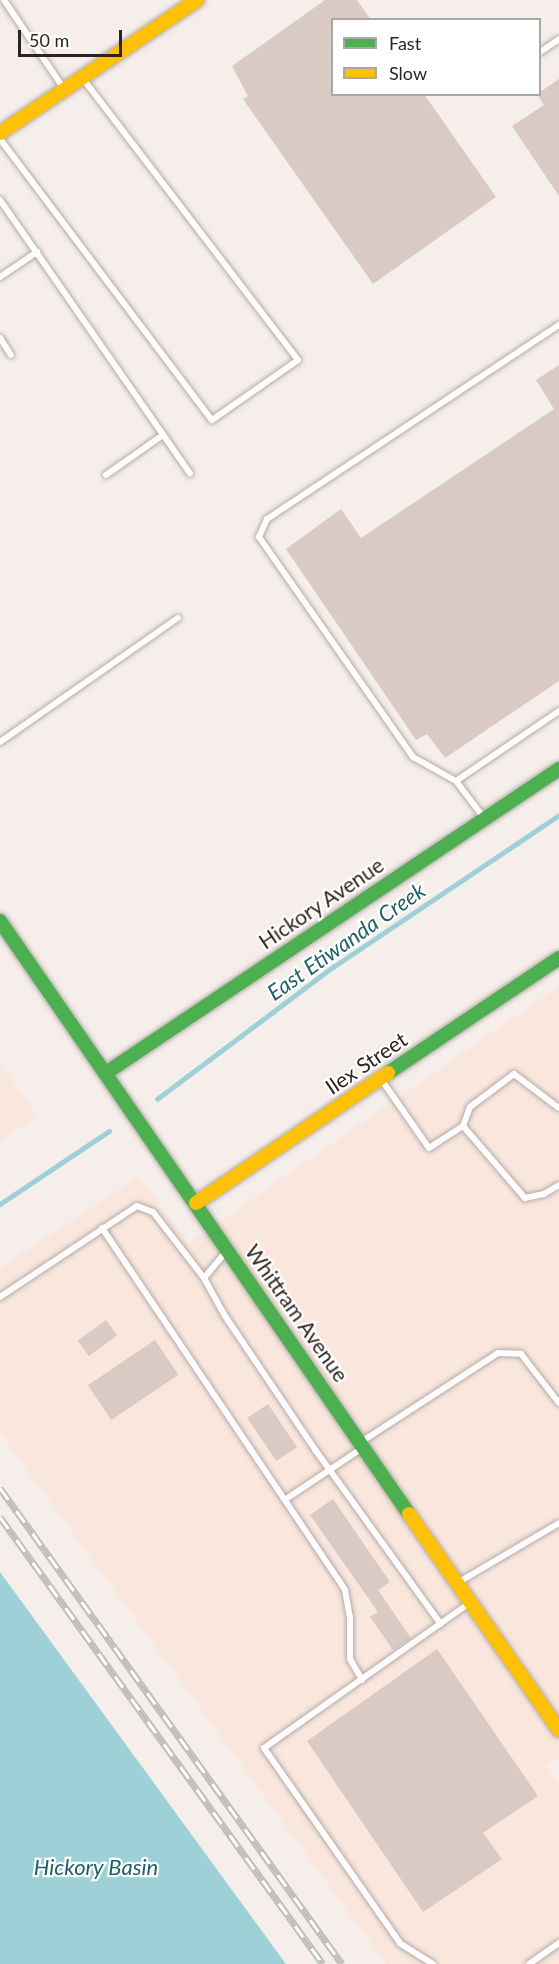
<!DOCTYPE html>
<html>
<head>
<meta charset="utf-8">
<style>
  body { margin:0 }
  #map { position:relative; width:559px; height:1964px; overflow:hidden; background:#f6eeea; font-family:Lato,sans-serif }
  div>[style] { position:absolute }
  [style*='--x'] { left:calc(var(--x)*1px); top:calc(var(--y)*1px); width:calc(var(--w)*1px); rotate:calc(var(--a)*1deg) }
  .built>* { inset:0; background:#f9e7dd }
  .water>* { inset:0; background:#9ed1d7 }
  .stream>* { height:4.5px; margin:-2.25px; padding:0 2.25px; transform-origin:2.25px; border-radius:2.25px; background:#9ed1d7 }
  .building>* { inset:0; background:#d9cbc4; transform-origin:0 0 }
  .roads { filter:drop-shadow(0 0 2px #b4aca8) drop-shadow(0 0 2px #b4aca8) }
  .lane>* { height:6px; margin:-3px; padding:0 3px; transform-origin:3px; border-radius:3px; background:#fefcfc }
  .fast>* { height:14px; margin:-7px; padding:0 7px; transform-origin:7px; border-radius:7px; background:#4caf50 }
  .slow>* { height:14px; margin:-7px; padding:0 7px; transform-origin:7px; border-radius:7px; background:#ffc107 }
  .rail>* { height:7px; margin-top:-3.5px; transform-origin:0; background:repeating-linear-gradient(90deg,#fff 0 14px,#c0bebc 0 28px); box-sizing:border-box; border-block:2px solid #c0bebc }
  span { translate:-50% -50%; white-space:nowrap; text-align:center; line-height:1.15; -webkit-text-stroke:4.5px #fff; paint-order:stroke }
  .street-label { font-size:21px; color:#2d241e }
  .water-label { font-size:22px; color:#216069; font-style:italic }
  .legend { position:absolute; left:331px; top:18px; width:210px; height:78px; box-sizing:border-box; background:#fff; border:2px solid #aba7a5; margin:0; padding:8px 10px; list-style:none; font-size:18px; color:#2d241e }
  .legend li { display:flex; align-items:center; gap:12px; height:30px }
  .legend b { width:30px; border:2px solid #aba7a5 }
  .scale { position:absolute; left:18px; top:30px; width:104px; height:27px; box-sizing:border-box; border:3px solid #2d241e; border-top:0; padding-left:8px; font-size:18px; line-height:21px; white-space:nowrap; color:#2d241e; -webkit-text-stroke:4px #fff; paint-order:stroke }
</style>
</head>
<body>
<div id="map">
  <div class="built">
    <div style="clip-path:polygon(559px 986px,559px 1757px,546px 1765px,559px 1785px,559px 1964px,386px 1964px,0 1433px,0 1268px,139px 1176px,189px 1243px)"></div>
    <div style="clip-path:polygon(0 1061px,37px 1116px,0 1141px)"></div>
  </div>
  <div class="water">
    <div style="clip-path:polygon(0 1572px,286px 1964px,0 1964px)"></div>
  </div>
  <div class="stream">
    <div style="--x:157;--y:1099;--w:220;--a:-36.9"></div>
    <div style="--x:333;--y:967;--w:272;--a:-33.9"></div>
    <div style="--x:0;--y:1204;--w:131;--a:-33.8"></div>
  </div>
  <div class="building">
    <div style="clip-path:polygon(325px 0,357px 0,371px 20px,333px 20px,333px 94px,424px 94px,496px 197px,373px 284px,243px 99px,248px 96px,232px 66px)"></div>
    <div style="clip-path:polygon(559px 79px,559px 196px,512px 126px,544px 105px,537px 94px)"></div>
    <div style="clip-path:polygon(559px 365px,559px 681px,445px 758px,427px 734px,416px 740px,286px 549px,341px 509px,361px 538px,554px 409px,536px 380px)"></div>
    <div style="left:106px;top:1320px;width:19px;height:35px;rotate:54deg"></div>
    <div style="left:155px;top:1340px;width:42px;height:81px;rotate:56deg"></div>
    <div style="left:268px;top:1404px;width:52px;height:25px;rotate:56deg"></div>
    <div style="clip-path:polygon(333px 1499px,390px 1582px,378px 1590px,411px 1638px,393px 1650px,370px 1617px,378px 1612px,310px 1515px)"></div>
    <div style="clip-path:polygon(437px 1649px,538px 1796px,483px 1833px,502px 1859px,423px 1912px,307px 1741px)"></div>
  </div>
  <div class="roads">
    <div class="lane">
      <div style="--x:4;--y:0;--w:107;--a:56"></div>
      <div style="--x:540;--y:52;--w:23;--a:-34"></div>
      <div style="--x:0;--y:139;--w:352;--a:53"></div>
      <div style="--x:212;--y:420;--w:105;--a:-34.9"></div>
      <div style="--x:298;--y:360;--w:352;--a:-127.4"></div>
      <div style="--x:0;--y:200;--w:333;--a:55.2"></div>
      <div style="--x:0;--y:277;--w:45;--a:-34"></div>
      <div style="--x:0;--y:338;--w:20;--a:57"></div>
      <div style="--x:106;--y:475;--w:70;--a:-35.1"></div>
      <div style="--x:0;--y:742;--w:217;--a:-34.9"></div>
      <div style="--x:456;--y:781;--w:125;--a:-34.2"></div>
      <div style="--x:484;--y:818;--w:46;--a:-127.1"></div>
      <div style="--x:456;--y:781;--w:49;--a:-150.8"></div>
      <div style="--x:413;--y:757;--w:269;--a:-125"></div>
      <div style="--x:259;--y:537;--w:20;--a:-66"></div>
      <div style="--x:267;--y:519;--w:351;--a:-33.6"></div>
      <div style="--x:381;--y:1079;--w:84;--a:55.2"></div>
      <div style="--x:429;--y:1148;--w:40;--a:-32.9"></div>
      <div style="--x:463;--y:1126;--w:20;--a:-70"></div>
      <div style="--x:470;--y:1107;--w:55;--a:-36.9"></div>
      <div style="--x:514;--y:1074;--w:56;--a:37.1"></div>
      <div style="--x:463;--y:1126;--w:95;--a:49.3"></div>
      <div style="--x:525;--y:1198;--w:19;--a:-12"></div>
      <div style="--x:544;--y:1194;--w:17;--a:-31"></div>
      <div style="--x:102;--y:1228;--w:436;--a:56.1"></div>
      <div style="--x:345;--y:1590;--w:27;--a:80"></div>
      <div style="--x:350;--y:1617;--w:42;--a:90"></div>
      <div style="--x:350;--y:1659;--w:24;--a:60"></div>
      <div style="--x:204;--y:1278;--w:35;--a:-50"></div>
      <div style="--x:0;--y:1297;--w:164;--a:-33.6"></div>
      <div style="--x:137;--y:1206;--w:17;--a:21"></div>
      <div style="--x:153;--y:1212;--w:83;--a:52.3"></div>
      <div style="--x:204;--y:1278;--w:43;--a:61.1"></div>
      <div style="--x:225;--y:1316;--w:163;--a:56"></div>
      <div style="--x:316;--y:1451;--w:213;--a:54.2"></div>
      <div style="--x:361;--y:1442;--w:163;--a:-33"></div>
      <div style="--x:498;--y:1353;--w:23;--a:2"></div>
      <div style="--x:521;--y:1354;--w:62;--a:52.2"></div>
      <div style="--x:286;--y:1499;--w:90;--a:-33.7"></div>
      <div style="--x:459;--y:1582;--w:116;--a:-30.5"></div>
      <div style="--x:433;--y:1964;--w:39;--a:-148"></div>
      <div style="--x:400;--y:1943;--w:238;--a:-124.9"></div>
      <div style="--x:264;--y:1748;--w:250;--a:-35.2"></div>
      <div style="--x:529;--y:1964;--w:37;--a:-35"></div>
    </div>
    <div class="fast">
      <div style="--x:0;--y:921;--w:720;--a:55.41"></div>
      <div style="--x:106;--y:1073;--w:546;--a:-33.86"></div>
      <div style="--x:388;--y:1073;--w:206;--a:-33.9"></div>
    </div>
    <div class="slow">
      <div style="--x:0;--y:133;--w:238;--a:-34"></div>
      <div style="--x:196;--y:1203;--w:232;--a:-34.1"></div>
      <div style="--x:409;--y:1514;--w:263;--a:55.2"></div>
    </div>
  </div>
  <div class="rail">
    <div style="--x:0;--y:1488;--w:586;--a:54.3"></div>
    <div style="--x:0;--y:1517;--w:551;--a:54.15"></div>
  </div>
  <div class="street-label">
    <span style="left:321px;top:903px;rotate:-34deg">Hickory Avenue</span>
    <span style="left:366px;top:1063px;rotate:-34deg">Ilex Street</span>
    <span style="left:297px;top:1313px;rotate:55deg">Whittram Avenue</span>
  </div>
  <div class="water-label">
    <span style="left:346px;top:941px;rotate:-35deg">East Etiwanda Creek</span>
    <span style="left:96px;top:1867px">Hickory Basin</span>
  </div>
  <ul class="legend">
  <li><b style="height:8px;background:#4caf50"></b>Fast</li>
  <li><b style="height:8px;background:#ffc107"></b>Slow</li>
  </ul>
  <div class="scale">50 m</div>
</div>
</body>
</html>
